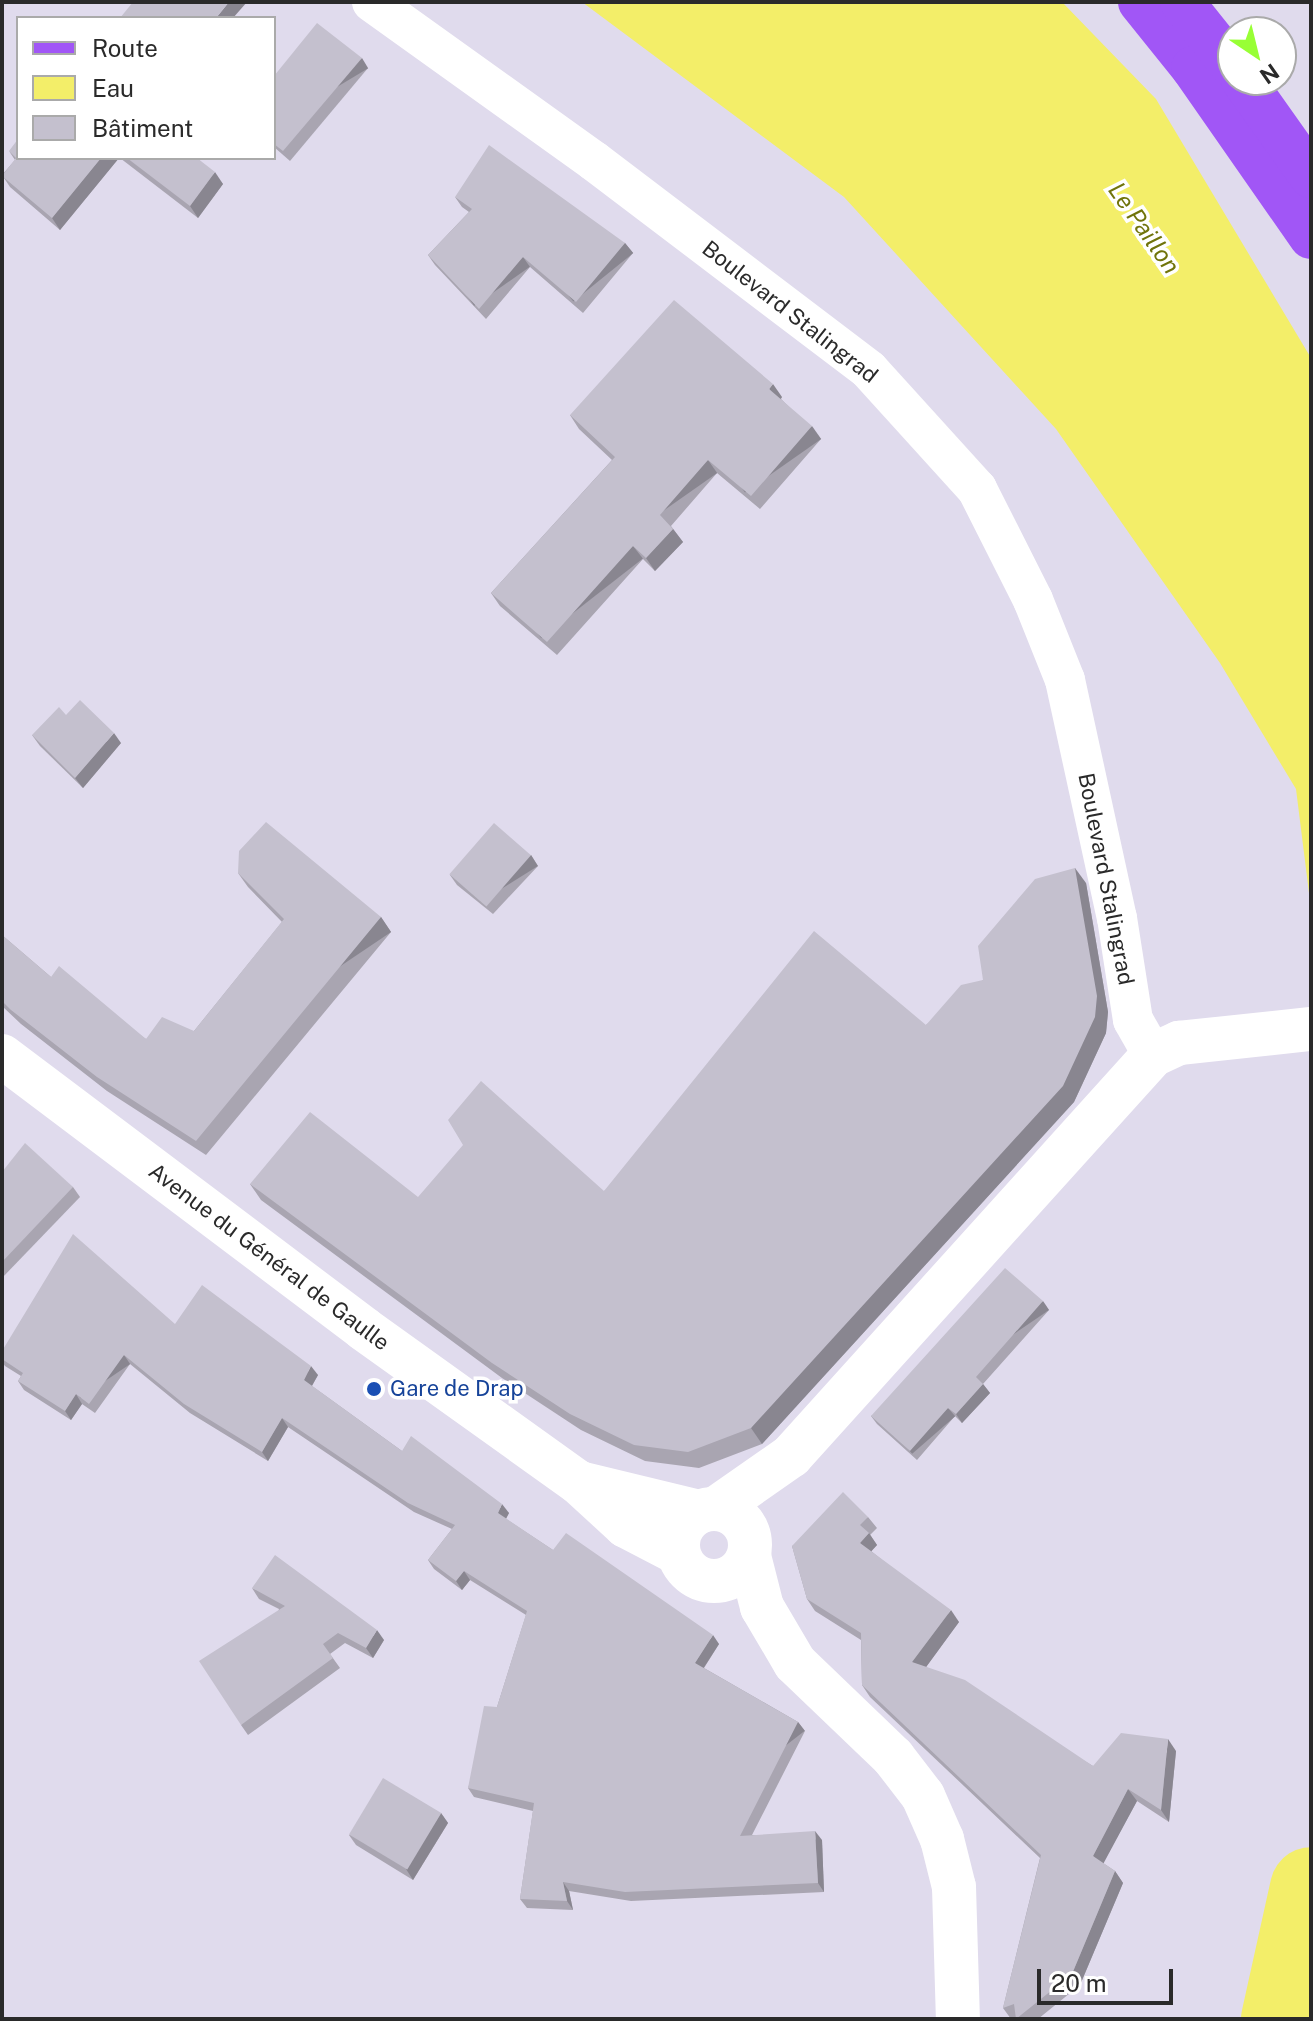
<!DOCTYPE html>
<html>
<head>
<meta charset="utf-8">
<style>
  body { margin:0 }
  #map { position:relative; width:1313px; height:2021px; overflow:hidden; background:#e0dbed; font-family:"Public Sans",sans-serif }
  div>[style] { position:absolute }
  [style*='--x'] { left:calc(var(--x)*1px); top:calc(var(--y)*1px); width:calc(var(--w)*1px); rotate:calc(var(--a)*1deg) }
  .water>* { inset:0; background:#f3ee69 }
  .river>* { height:82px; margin:-41px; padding:0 41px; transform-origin:41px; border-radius:41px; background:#f3ee69 }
  .street>* { height:40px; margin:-20px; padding:0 20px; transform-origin:20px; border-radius:20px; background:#fff }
  .secondary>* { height:44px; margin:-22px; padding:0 22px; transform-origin:22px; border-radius:22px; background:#fff }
  .secondary>.ring { margin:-22px; padding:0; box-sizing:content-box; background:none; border:44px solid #fff; border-radius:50% }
  .primary>* { height:44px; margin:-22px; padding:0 22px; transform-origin:22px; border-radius:22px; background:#a156f6 }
  .wall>* { inset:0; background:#a9a5b1 }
  .shaded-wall>* { inset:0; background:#898690; transform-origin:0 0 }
  .building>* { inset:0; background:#c4c0ce; transform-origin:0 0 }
  .dots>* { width:22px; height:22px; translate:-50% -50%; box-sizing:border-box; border:4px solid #fff; border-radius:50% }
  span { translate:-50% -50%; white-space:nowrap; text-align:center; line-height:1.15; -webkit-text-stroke:7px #fff; paint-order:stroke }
  .street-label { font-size:22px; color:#2a2a2a }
  .transit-label { font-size:22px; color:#164399 }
  .left { translate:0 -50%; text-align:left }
  .water-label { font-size:24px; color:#70740b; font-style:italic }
  .frame { position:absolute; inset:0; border:4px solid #2a2a2a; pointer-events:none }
  .legend { position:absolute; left:16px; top:16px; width:260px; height:144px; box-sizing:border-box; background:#fff; border:2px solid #aaa; margin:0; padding:10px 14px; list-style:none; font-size:24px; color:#2a2a2a }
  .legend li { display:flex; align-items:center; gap:16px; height:40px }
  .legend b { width:40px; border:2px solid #aaa }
  .north { position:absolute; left:1217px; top:16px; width:80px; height:80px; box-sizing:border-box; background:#fff; border:2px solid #aaa; border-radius:50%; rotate:145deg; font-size:22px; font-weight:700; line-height:32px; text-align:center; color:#2a2a2a }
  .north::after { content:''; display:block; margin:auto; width:28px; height:36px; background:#98ff35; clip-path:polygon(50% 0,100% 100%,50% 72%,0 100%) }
  .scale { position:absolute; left:1037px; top:1969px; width:136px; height:36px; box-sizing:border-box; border:4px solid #2a2a2a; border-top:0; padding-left:10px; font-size:24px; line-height:28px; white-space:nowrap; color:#2a2a2a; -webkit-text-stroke:6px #fff; paint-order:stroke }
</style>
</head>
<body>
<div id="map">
  <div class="water">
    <div style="clip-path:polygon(582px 2px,1062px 2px,1156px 99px,1311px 358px,1311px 909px,1296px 789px,1220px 663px,1056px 429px,844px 197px)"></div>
  </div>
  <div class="river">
    <div style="--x:1282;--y:2019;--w:134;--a:-77.5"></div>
  </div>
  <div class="street">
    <div style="--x:372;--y:2;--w:273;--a:35.6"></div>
    <div style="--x:594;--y:161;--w:345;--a:37.2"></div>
    <div style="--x:869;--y:370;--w:161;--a:47.8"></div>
    <div style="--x:977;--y:489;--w:124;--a:63.2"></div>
    <div style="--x:1033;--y:600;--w:86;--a:68.2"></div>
    <div style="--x:1065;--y:680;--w:244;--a:77.7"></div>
    <div style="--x:1117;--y:918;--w:103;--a:81.1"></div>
    <div style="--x:1133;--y:1020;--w:40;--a:60.3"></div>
  </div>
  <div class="secondary">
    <div style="--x:2;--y:1056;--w:453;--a:37"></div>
    <div style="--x:364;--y:1329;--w:263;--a:35.6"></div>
    <div style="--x:578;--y:1482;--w:65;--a:42.5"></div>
    <div style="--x:626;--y:1526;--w:59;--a:27.4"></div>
    <div style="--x:584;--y:1484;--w:118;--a:13.7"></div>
    <div class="ring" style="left:678px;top:1509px;width:28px;height:28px"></div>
    <div style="--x:715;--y:1509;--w:93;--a:-34.9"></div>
    <div style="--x:791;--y:1456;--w:540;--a:-47.93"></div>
    <div style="--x:1153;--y:1055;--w:29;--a:-25"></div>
    <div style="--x:1179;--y:1043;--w:133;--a:-6.1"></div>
    <div style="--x:749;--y:1556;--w:53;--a:75.7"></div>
    <div style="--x:762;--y:1607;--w:65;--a:59.5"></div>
    <div style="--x:795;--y:1663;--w:136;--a:43.8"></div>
    <div style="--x:893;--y:1757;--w:49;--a:52.4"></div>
    <div style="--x:923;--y:1796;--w:47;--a:66.2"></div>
    <div style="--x:942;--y:1839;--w:49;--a:76"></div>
    <div style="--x:954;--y:1887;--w:132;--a:88.3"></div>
  </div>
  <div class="primary">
    <div style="--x:1140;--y:2;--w:85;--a:51.2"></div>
    <div style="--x:1193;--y:68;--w:206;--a:55.1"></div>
    <div style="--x:1182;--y:2;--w:82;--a:51.4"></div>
    <div style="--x:1243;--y:80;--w:118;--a:54.7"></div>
  </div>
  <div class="wall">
    <div style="clip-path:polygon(368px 68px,290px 161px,274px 147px,274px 76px)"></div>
    <div style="clip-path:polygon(9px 151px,18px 158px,119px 158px,60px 230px,10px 187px,2px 175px,15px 160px)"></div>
    <div style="clip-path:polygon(120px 158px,197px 158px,223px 184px,198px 218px)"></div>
    <div style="clip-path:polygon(455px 197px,625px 243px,633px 253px,583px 313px,530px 267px,486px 319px,435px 265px,428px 255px,469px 212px,462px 207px)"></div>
    <div style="clip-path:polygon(782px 397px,781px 399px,821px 439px,760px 509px,717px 473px,671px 526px,683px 542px,655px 571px,643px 559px,557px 655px,500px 606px,491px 593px,612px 460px,579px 429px,570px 415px)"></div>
    <div style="clip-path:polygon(32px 735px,121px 743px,83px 788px,40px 746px)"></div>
    <div style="clip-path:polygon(531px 855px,538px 866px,493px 914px,457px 885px,450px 875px)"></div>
    <div style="clip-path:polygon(238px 873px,381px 917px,391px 932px,206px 1155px,107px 1091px,21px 1024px,2px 1006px,2px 935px,51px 977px,146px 1039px,194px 1031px,282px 922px,248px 887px)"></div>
    <div style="clip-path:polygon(1086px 883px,1108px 1012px,1106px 1033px,1074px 1102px,762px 1444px,699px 1468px,645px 1461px,581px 1430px,502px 1378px,261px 1200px,250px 1184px,418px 1197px,604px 1191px,926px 1025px,983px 980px)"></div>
    <div style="clip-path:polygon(2px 1172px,73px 1187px,80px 1197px,2px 1278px)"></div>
    <div style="clip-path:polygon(1049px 1310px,983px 1384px,990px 1393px,962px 1423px,955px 1416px,917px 1460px,877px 1424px,871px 1416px)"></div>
    <div style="clip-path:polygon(175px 1324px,318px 1375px,312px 1386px,402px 1451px,509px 1513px,506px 1519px,553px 1550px,719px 1644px,704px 1668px,798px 1722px,805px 1731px,752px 1835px,822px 1840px,824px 1892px,631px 1901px,569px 1891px,573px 1910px,527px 1908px,520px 1899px,533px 1811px,474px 1797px,468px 1788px,497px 1707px,526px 1615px,470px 1580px,462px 1590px,434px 1569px,428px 1560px,452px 1529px,414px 1512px,288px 1427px,268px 1461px,190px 1413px,130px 1364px,95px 1413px,82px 1404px,71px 1420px,24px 1390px,18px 1381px,21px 1376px,5px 1366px,2px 1362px,2px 1351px)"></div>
    <div style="clip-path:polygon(868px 1517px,877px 1528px,870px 1535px,877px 1545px,871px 1551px,959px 1622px,926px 1667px,1093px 1766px,1176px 1751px,1169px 1822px,1137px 1801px,1103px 1863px,1115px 1871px,1123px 1883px,1080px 1985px,1038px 2019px,1011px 2019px,1003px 2008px,1040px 1858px,870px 1697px,862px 1685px,861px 1640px,815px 1611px,807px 1599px,792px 1546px)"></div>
    <div style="clip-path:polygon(252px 1588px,384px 1640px,373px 1658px,345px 1643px,330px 1654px,340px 1668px,248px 1735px,241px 1725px,279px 1609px,259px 1599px)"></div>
    <div style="clip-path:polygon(441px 1813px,448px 1823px,413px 1880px,356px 1845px,349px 1835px)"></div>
  </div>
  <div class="shaded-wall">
    <div style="clip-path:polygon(229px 2px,247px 2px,233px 18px,216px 18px)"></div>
    <div style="left:362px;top:58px;width:12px;height:122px;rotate:59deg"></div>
    <div style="clip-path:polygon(101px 158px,119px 158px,60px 230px,52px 218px)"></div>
    <div style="clip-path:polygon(215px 172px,223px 184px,198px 218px,190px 206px)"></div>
    <div style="left:625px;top:243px;width:13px;height:77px;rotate:51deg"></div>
    <div style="left:523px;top:257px;width:12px;height:68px;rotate:55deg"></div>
    <div style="clip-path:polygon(773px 384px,782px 397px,778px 402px,769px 389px)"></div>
    <div style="left:812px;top:426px;width:16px;height:93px;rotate:55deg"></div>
    <div style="left:708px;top:460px;width:16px;height:73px;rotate:55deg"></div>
    <div style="clip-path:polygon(673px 529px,683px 542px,655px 571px,646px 558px)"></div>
    <div style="left:633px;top:546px;width:16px;height:129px;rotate:52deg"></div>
    <div style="clip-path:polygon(114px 733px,121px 743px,83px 788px,75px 778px)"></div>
    <div style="left:531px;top:855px;width:13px;height:67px;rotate:58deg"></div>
    <div style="clip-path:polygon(1075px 868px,1086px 883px,1108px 1012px,1106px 1033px,1074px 1102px,762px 1444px,751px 1428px)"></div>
    <div style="left:381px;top:917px;width:18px;height:291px;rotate:56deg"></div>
    <div style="left:1043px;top:1301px;width:11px;height:101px;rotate:56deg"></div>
    <div style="left:124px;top:1355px;width:11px;height:60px;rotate:56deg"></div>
    <div style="clip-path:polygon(311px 1366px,318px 1375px,310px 1389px,304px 1380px)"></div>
    <div style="clip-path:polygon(983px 1384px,990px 1393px,962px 1423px,956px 1414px)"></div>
    <div style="clip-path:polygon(76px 1394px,82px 1404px,71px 1420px,65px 1411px)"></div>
    <div style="left:948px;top:1408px;width:11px;height:57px;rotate:49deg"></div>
    <div style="clip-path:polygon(282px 1418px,288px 1427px,268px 1461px,262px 1452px)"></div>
    <div style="clip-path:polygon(502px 1504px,509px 1513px,504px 1522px,498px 1513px)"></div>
    <div style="clip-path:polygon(869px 1533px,877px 1545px,868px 1555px,860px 1543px)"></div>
    <div style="clip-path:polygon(464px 1571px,470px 1580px,462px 1590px,456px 1581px)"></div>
    <div style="clip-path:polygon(951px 1610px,959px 1622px,921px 1674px,912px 1662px)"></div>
    <div style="clip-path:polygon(377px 1630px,384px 1640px,373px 1658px,366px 1648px)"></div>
    <div style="clip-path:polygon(713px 1635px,719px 1644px,701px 1672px,695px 1663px)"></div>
    <div style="left:798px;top:1722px;width:11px;height:128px;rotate:52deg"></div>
    <div style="clip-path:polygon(1168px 1739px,1176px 1751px,1169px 1822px,1161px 1810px)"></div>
    <div style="clip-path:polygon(1128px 1789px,1137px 1801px,1101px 1868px,1093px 1856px)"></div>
    <div style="clip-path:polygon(441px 1813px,448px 1823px,413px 1880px,406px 1869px)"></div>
    <div style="clip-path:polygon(815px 1831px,822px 1840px,824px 1892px,818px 1883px)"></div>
    <div style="clip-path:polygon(1115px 1871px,1123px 1883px,1080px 1985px,1072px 1974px)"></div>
    <div style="clip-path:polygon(563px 1882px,569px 1891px,573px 1910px,567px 1901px)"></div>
  </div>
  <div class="building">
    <div style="clip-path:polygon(133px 2px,229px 2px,216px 18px,120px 18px)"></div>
    <div style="clip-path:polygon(317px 23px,362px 58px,283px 151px,274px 144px,274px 76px)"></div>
    <div style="clip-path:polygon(18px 139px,18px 158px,101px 158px,52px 218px,2px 176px,16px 158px,9px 151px)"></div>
    <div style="clip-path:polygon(489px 145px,625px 243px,576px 302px,523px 257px,479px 309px,428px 255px,472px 209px,455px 197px)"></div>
    <div style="clip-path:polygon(127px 158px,197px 158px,215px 172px,190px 206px)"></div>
    <div style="clip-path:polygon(674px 300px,773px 384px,769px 389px,812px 426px,751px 496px,708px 460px,660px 515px,673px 529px,646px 558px,633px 546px,547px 642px,491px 593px,615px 457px,570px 415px)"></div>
    <div style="clip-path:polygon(80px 700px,114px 733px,75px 778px,32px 735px,59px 707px,66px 715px)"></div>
    <div style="clip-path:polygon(266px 822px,381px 917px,196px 1141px,97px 1077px,11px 1010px,2px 1001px,2px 935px,51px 977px,59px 966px,146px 1039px,162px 1017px,194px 1031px,284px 919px,238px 873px,239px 851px)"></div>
    <div style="left:494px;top:823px;width:49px;height:68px;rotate:41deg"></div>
    <div style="clip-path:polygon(1075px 868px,1097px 996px,1095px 1017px,1063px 1086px,751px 1428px,688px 1452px,634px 1445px,570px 1414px,492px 1363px,250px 1184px,310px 1112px,418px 1197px,463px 1145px,448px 1120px,481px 1081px,604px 1191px,814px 931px,926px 1025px,961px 985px,983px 980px,978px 946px,1035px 879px)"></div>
    <div style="clip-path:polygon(25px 1143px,73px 1187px,2px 1262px,2px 1172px)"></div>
    <div style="clip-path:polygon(73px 1234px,175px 1324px,202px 1285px,311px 1366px,304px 1380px,402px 1451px,411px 1436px,502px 1504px,498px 1513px,553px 1550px,566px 1533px,713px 1635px,695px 1663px,798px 1722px,740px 1836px,815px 1831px,818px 1883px,625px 1892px,563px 1882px,567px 1901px,520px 1899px,534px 1803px,468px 1788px,484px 1706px,497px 1707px,527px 1611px,464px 1571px,456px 1581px,428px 1560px,455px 1525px,408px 1503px,282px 1418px,262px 1452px,184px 1404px,124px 1355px,89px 1404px,76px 1394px,65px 1411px,18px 1381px,23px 1373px,2px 1359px,2px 1351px)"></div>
    <div style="clip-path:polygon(1005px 1268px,1043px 1301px,976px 1377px,983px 1384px,956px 1414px,948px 1408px,910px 1451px,871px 1416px)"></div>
    <div style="clip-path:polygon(843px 1492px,868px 1517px,860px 1525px,869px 1533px,860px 1543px,951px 1610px,912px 1662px,965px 1680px,1093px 1766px,1121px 1733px,1168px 1739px,1161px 1810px,1128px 1789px,1093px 1856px,1115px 1871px,1072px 1974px,1016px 2019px,1014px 2004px,1003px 2008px,1041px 1855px,862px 1685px,861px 1633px,807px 1599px,792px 1546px)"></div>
    <div style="clip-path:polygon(275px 1555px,377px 1630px,366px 1648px,338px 1633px,323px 1644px,333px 1658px,241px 1725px,199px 1661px,285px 1606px,252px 1588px)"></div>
    <div style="left:383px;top:1778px;width:68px;height:66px;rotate:31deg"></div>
  </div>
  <div class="dots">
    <div style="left:374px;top:1389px;background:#1a4fb4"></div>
  </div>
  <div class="street-label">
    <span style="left:790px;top:312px;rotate:38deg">Boulevard Stalingrad</span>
    <span style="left:1106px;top:879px;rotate:79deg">Boulevard Stalingrad</span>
    <span style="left:269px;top:1257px;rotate:37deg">Avenue du Général de Gaulle</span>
  </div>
  <div class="transit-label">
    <span class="left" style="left:390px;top:1389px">Gare de Drap</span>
  </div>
  <div class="water-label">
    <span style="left:1144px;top:228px;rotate:55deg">Le Paillon</span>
  </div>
  <div class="frame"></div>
  <ul class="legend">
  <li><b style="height:10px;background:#a156f6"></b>Route</li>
  <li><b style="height:22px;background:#f3ee69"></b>Eau</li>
  <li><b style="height:22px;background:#c4c0ce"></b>Bâtiment</li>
  </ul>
  <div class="north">N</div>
  <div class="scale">20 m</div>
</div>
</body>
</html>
